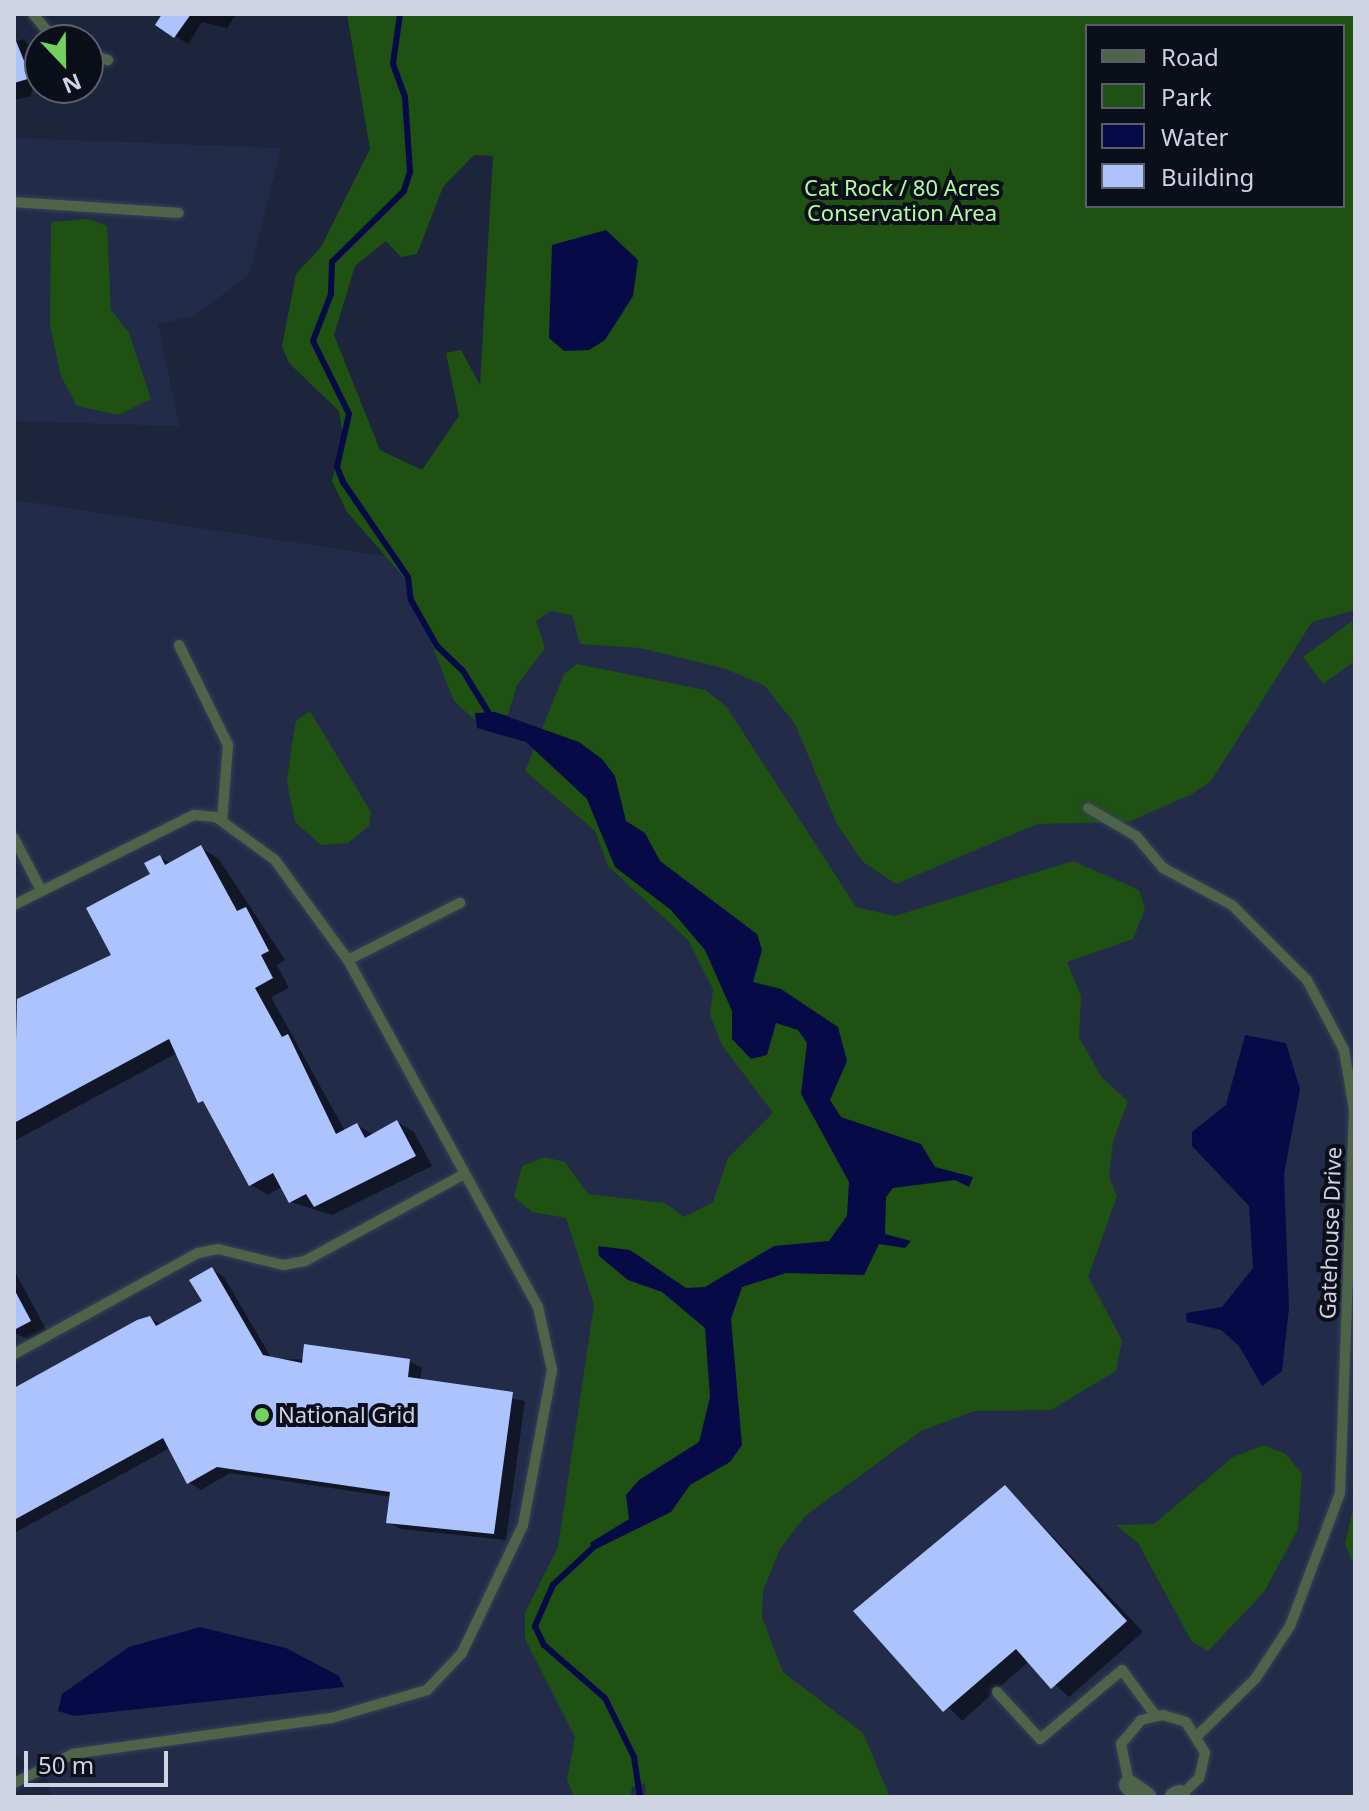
<!DOCTYPE html>
<html>
<head>
<meta charset="utf-8">
<style>
  body { margin:0 }
  #map { position:relative; width:1369px; height:1811px; overflow:hidden; background:#1d253c; font-family:"Noto Sans",sans-serif }
  div>[style] { position:absolute }
  [style*='--x'] { left:calc(var(--x)*1px); top:calc(var(--y)*1px); width:calc(var(--w)*1px); rotate:calc(var(--a)*1deg) }
  .built>* { inset:0; background:#222c49 }
  .green>* { inset:0; background:#1f5113 }
  .water>* { inset:0; background:#060b47 }
  .shadow>* { inset:0; background:#0007 }
  .stream>* { height:6px; margin:-3px; padding:0 3px; transform-origin:3px; border-radius:3px; background:#060b47 }
  .building>* { inset:0; background:#adc3fe }
  .roads { filter:drop-shadow(0 0 2px #394157) drop-shadow(0 0 2px #394157) }
  .service>* { height:10px; margin:-5px; padding:0 5px; transform-origin:5px; border-radius:5px; background:#4e6449 }
  .minor>* { height:20px; margin:-10px; padding:0 10px; transform-origin:10px; border-radius:10px; background:#4e6449 }
  .dots>* { width:22px; height:22px; translate:-50% -50%; box-sizing:border-box; border:4px solid #0b0f19; border-radius:50% }
  span { translate:-50% -50%; white-space:nowrap; text-align:center; line-height:1.15; -webkit-text-stroke:8px #0b0f19; paint-order:stroke }
  .park-label { font-size:22px; color:#b2fba2 }
  .street-label { font-size:22px; color:#ced4e4 }
  .poi-label { font-size:22px; color:#ced4e4 }
  .left { translate:0 -50%; text-align:left }
  .frame { position:absolute; inset:0; border:16px solid #ced4e4; pointer-events:none }
  .legend { position:absolute; left:1085px; top:24px; width:260px; height:184px; box-sizing:border-box; background:#0b0f19; border:2px solid #595e6a; margin:0; padding:10px 14px; list-style:none; font-size:24px; color:#ced4e4 }
  .legend li { display:flex; align-items:center; gap:16px; height:40px }
  .legend b { width:40px; border:2px solid #595e6a }
  .north { position:absolute; left:24px; top:24px; width:80px; height:80px; box-sizing:border-box; background:#0b0f19; border:2px solid #595e6a; border-radius:50%; rotate:158deg; font-size:22px; font-weight:700; line-height:32px; text-align:center; color:#ced4e4 }
  .north::after { content:''; display:block; margin:auto; width:28px; height:36px; background:#73d25d; clip-path:polygon(50% 0,100% 100%,50% 72%,0 100%) }
  .scale { position:absolute; left:24px; top:1751px; width:144px; height:36px; box-sizing:border-box; border:4px solid #ced4e4; border-top:0; padding-left:10px; font-size:24px; line-height:28px; white-space:nowrap; color:#ced4e4; -webkit-text-stroke:6px #0b0f19; paint-order:stroke }
</style>
</head>
<body>
<div id="map">
  <div class="built">
    <div style="clip-path:polygon(14px 138px,281px 148px,249px 275px,194px 316px,158px 324px,179px 426px,14px 421px)"></div>
    <div style="clip-path:polygon(493px 156px,1218px 767px,1312px 621px,1355px 610px,1355px 1797px,50px 1797px,48px 1780px,14px 1753px,14px 500px,471px 569px)"></div>
  </div>
  <div class="green">
    <div style="clip-path:polygon(evenodd,347px 14px,1355px 14px,1355px 610px,1312px 622px,1211px 781px,1192px 794px,1128px 822px,1037px 824px,896px 884px,863px 862px,837px 824px,795px 724px,764px 685px,723px 668px,640px 648px,580px 644px,572px 615px,550px 611px,536px 621px,545px 648px,517px 685px,508px 715px,475px 714px,476px 721px,454px 701px,407px 581px,347px 512px,332px 481px,343px 436px,339px 411px,289px 363px,282px 346px,296px 274px,321px 247px,370px 149px,347px 14px,1087px 26px,1343px 26px,1343px 206px,1087px 206px,1087px 26px,347px 14px,474px 155px,493px 156px,480px 385px,461px 350px,446px 353px,459px 416px,422px 470px,380px 450px,334px 335px,355px 266px,386px 241px,401px 257px,417px 254px,443px 187px,474px 155px)"></div>
    <div style="clip-path:polygon(89px 219px,107px 226px,111px 310px,129px 333px,151px 399px,118px 415px,77px 406px,61px 376px,50px 326px,51px 222px)"></div>
    <div style="clip-path:polygon(1352px 621px,1355px 661px,1323px 684px,1303px 657px)"></div>
    <div style="clip-path:polygon(577px 664px,705px 690px,726px 706px,856px 907px,895px 916px,1073px 861px,1139px 890px,1145px 909px,1133px 939px,1067px 962px,1081px 996px,1079px 1037px,1102px 1078px,1128px 1101px,1113px 1142px,1109px 1177px,1117px 1196px,1088px 1277px,1122px 1340px,1116px 1371px,1051px 1410px,974px 1411px,921px 1431px,805px 1516px,780px 1549px,763px 1591px,762px 1617px,783px 1672px,863px 1733px,890px 1797px,646px 1797px,645px 1783px,632px 1787px,630px 1797px,574px 1797px,567px 1779px,575px 1737px,525px 1639px,525px 1613px,558px 1547px,594px 1305px,566px 1218px,532px 1212px,514px 1197px,522px 1166px,544px 1157px,565px 1162px,588px 1194px,665px 1203px,684px 1217px,713px 1202px,728px 1158px,773px 1113px,722px 1045px,710px 1015px,713px 989px,688px 940px,608px 866px,595px 831px,525px 771px,564px 674px)"></div>
    <div style="clip-path:polygon(310px 711px,371px 812px,369px 826px,348px 843px,321px 845px,295px 822px,287px 782px,292px 744px,296px 721px)"></div>
    <div style="clip-path:polygon(1264px 1445px,1286px 1454px,1302px 1474px,1298px 1529px,1264px 1592px,1208px 1651px,1192px 1642px,1138px 1543px,1116px 1525px,1154px 1524px,1233px 1457px)"></div>
    <div style="clip-path:polygon(1355px 1501px,1355px 1567px,1345px 1544px)"></div>
  </div>
  <div class="water">
    <div style="clip-path:polygon(606px 230px,638px 260px,633px 296px,605px 340px,589px 350px,564px 351px,549px 338px,552px 245px)"></div>
    <div style="clip-path:polygon(495px 712px,579px 742px,602px 759px,615px 776px,626px 821px,645px 833px,660px 861px,757px 934px,762px 950px,753px 982px,781px 989px,838px 1027px,847px 1061px,830px 1100px,841px 1117px,921px 1144px,935px 1167px,973px 1177px,969px 1187px,955px 1180px,893px 1188px,886px 1197px,885px 1234px,911px 1241px,905px 1248px,879px 1244px,864px 1275px,786px 1273px,742px 1287px,731px 1319px,742px 1445px,730px 1462px,690px 1485px,671px 1512px,594px 1550px,590px 1543px,629px 1519px,626px 1495px,639px 1480px,699px 1442px,710px 1397px,705px 1328px,662px 1292px,628px 1280px,599px 1256px,598px 1246px,630px 1250px,686px 1288px,705px 1287px,774px 1246px,829px 1241px,847px 1216px,849px 1182px,801px 1094px,807px 1043px,798px 1030px,776px 1023px,767px 1055px,751px 1059px,732px 1039px,732px 1011px,705px 950px,671px 910px,615px 867px,587px 799px,526px 742px,477px 728px,475px 713px)"></div>
    <div style="clip-path:polygon(1245px 1035px,1286px 1043px,1300px 1089px,1284px 1174px,1289px 1308px,1282px 1371px,1262px 1386px,1239px 1346px,1221px 1330px,1187px 1322px,1186px 1313px,1222px 1307px,1253px 1268px,1249px 1206px,1192px 1146px,1192px 1132px,1226px 1105px)"></div>
    <div style="clip-path:polygon(200px 1627px,286px 1648px,339px 1676px,344px 1687px,74px 1716px,58px 1711px,62px 1694px,129px 1647px)"></div>
  </div>
  <div class="shadow">
    <div style="clip-path:polygon(165px 14px,236px 14px,227px 28px,202px 22px,188px 44px,158px 25px)"></div>
    <div style="clip-path:polygon(24px 39px,37px 60px,31px 96px,14px 100px,14px 42px)"></div>
    <div style="clip-path:polygon(201px 848px,218px 858px,285px 960px,277px 965px,289px 988px,271px 997px,345px 1131px,357px 1125px,374px 1135px,397px 1122px,414px 1132px,432px 1166px,332px 1215px,291px 1202px,283px 1186px,268px 1195px,251px 1185px,177px 1053px,14px 1141px,14px 1009px,113px 955px,160px 857px,172px 864px)"></div>
    <div style="clip-path:polygon(212px 1269px,224px 1277px,272px 1359px,409px 1361px,422px 1368px,420px 1381px,525px 1401px,506px 1540px,401px 1529px,388px 1522px,392px 1497px,230px 1473px,201px 1490px,188px 1482px,170px 1448px,14px 1533px,14px 1390px,150px 1318px,162px 1325px,204px 1302px)"></div>
    <div style="clip-path:polygon(14px 1270px,47px 1331px,30px 1340px,14px 1333px)"></div>
    <div style="clip-path:polygon(1006px 1487px,1143px 1632px,1069px 1697px,1029px 1661px,962px 1721px,856px 1611px)"></div>
  </div>
  <div class="stream">
    <div style="--x:400;--y:14;--w:50;--a:98"></div>
    <div style="--x:393;--y:64;--w:35;--a:70"></div>
    <div style="--x:405;--y:97;--w:75;--a:86.2"></div>
    <div style="--x:410;--y:172;--w:20;--a:108"></div>
    <div style="--x:404;--y:191;--w:101;--a:135.4"></div>
    <div style="--x:332;--y:262;--w:32;--a:92"></div>
    <div style="--x:331;--y:294;--w:50;--a:111"></div>
    <div style="--x:313;--y:341;--w:81;--a:63.7"></div>
    <div style="--x:349;--y:414;--w:54;--a:102.8"></div>
    <div style="--x:337;--y:467;--w:16;--a:68"></div>
    <div style="--x:343;--y:482;--w:115;--a:55.6"></div>
    <div style="--x:408;--y:577;--w:23;--a:83"></div>
    <div style="--x:411;--y:600;--w:53;--a:60.5"></div>
    <div style="--x:437;--y:646;--w:36;--a:44"></div>
    <div style="--x:463;--y:671;--w:52;--a:58.5"></div>
    <div style="--x:598;--y:1543;--w:62;--a:137"></div>
    <div style="--x:553;--y:1585;--w:45;--a:113.7"></div>
    <div style="--x:535;--y:1626;--w:21;--a:65"></div>
    <div style="--x:544;--y:1645;--w:81;--a:41"></div>
    <div style="--x:605;--y:1698;--w:66;--a:63.8"></div>
    <div style="--x:634;--y:1757;--w:40;--a:81.5"></div>
  </div>
  <div class="building">
    <div style="clip-path:polygon(162px 14px,191px 14px,174px 38px,155px 25px)"></div>
    <div style="clip-path:polygon(14px 36px,31px 78px,14px 83px)"></div>
    <div style="clip-path:polygon(201px 845px,237px 911px,246px 907px,269px 951px,261px 955px,273px 978px,255px 988px,282px 1037px,288px 1034px,336px 1134px,357px 1123px,365px 1138px,397px 1120px,416px 1156px,314px 1207px,306px 1194px,289px 1203px,273px 1173px,249px 1186px,203px 1101px,198px 1103px,169px 1039px,14px 1123px,17px 999px,111px 955px,86px 908px,150px 874px,144px 863px,160px 855px,165px 865px)"></div>
    <div style="clip-path:polygon(212px 1267px,263px 1355px,302px 1363px,304px 1344px,410px 1359px,408px 1377px,513px 1392px,494px 1534px,386px 1523px,390px 1492px,217px 1467px,187px 1484px,163px 1438px,14px 1520px,14px 1388px,137px 1320px,150px 1316px,156px 1326px,202px 1301px,189px 1280px)"></div>
    <div style="clip-path:polygon(14px 1289px,31px 1321px,14px 1330px)"></div>
    <div style="clip-path:polygon(1005px 1485px,1127px 1621px,1051px 1689px,1016px 1649px,943px 1712px,853px 1611px)"></div>
  </div>
  <div class="roads">
    <div class="service">
      <div style="--x:33;--y:14;--w:34;--a:50"></div>
      <div style="--x:88;--y:54;--w:21;--a:17"></div>
      <div style="--x:14;--y:202;--w:165;--a:3.8"></div>
      <div style="--x:179;--y:645;--w:111;--a:63.9"></div>
      <div style="--x:228;--y:745;--w:76;--a:94.5"></div>
      <div style="--x:1088;--y:808;--w:56;--a:30.3"></div>
      <div style="--x:1136;--y:836;--w:42;--a:49.8"></div>
      <div style="--x:1163;--y:868;--w:78;--a:28.2"></div>
      <div style="--x:1232;--y:905;--w:106;--a:45"></div>
      <div style="--x:1307;--y:980;--w:79;--a:62.1"></div>
      <div style="--x:1344;--y:1050;--w:61;--a:80.5"></div>
      <div style="--x:1354;--y:1110;--w:383;--a:92.1"></div>
      <div style="--x:1340;--y:1493;--w:142;--a:110.6"></div>
      <div style="--x:1290;--y:1626;--w:64;--a:123.4"></div>
      <div style="--x:1255;--y:1679;--w:80;--a:135.5"></div>
      <div style="--x:14;--y:838;--w:59;--a:62.6"></div>
      <div style="--x:14;--y:905;--w:201;--a:-26.6"></div>
      <div style="--x:194;--y:815;--w:22;--a:5"></div>
      <div style="--x:216;--y:817;--w:73;--a:36.1"></div>
      <div style="--x:275;--y:860;--w:124;--a:53.9"></div>
      <div style="--x:348;--y:960;--w:396;--a:61.3"></div>
      <div style="--x:538;--y:1307;--w:65;--a:77.5"></div>
      <div style="--x:552;--y:1370;--w:158;--a:100.6"></div>
      <div style="--x:523;--y:1525;--w:142;--a:115.5"></div>
      <div style="--x:462;--y:1653;--w:51;--a:133.4"></div>
      <div style="--x:427;--y:1690;--w:100;--a:163.7"></div>
      <div style="--x:331;--y:1718;--w:260;--a:172.1"></div>
      <div style="--x:73;--y:1754;--w:66;--a:153.8"></div>
      <div style="--x:348;--y:960;--w:126;--a:-27"></div>
      <div style="--x:14;--y:1354;--w:210;--a:-28.8"></div>
      <div style="--x:198;--y:1253;--w:20;--a:-11"></div>
      <div style="--x:218;--y:1249;--w:67;--a:13.8"></div>
      <div style="--x:283;--y:1265;--w:22;--a:-10"></div>
      <div style="--x:305;--y:1261;--w:180;--a:-28.6"></div>
      <div style="--x:997;--y:1692;--w:64;--a:47.5"></div>
      <div style="--x:1040;--y:1739;--w:107;--a:-40.1"></div>
      <div style="--x:1122;--y:1670;--w:56;--a:53.7"></div>
      <div style="--x:1130;--y:1788;--w:45;--a:-101.6"></div>
      <div style="--x:1121;--y:1744;--w:31;--a:-50"></div>
      <div style="--x:1141;--y:1720;--w:23;--a:-13"></div>
      <div style="--x:1163;--y:1715;--w:24;--a:17"></div>
      <div style="--x:1186;--y:1722;--w:36;--a:58"></div>
      <div style="--x:1205;--y:1753;--w:26;--a:103"></div>
      <div style="--x:1199;--y:1778;--w:28;--a:136"></div>
    </div>
    <div class="minor">
      <div style="--x:1129;--y:1785;--w:21;--a:35"></div>
      <div style="--x:1175;--y:1797;--w:5;--a:-22"></div>
    </div>
  </div>
  <div class="dots">
    <div style="left:262px;top:1415px;background:#73d25d"></div>
  </div>
  <div class="park-label">
    <span style="left:902px;top:200px">Cat Rock / 80 Acres<br>Conservation Area</span>
  </div>
  <div class="street-label">
    <span style="left:1330px;top:1233px;rotate:-88deg">Gatehouse Drive</span>
  </div>
  <div class="poi-label">
    <span class="left" style="left:278px;top:1415px">National Grid</span>
  </div>
  <div class="frame"></div>
  <ul class="legend">
  <li><b style="height:10px;background:#4e6449"></b>Road</li>
  <li><b style="height:22px;background:#1f5113"></b>Park</li>
  <li><b style="height:22px;background:#060b47"></b>Water</li>
  <li><b style="height:22px;background:#adc3fe"></b>Building</li>
  </ul>
  <div class="north">N</div>
  <div class="scale">50 m</div>
</div>
</body>
</html>
